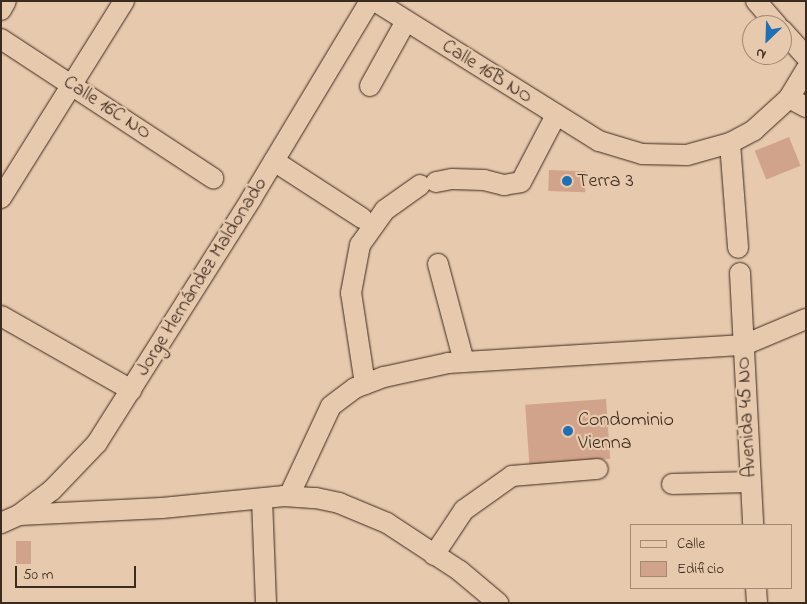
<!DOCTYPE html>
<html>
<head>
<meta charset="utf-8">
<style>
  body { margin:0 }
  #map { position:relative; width:807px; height:604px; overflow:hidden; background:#e7c9ad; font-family:"Indie Flower",sans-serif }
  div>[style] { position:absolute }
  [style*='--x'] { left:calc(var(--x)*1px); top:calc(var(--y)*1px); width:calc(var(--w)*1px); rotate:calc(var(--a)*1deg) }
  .building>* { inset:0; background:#d2a38b; transform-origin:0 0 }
  .roads { filter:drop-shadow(0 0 1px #3b2a1e) drop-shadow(0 0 1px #3b2a1e) }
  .minor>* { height:20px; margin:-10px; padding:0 10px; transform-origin:10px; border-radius:10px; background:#e7c9ad }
  .dots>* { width:14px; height:14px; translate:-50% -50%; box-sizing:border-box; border:2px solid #e7c9ad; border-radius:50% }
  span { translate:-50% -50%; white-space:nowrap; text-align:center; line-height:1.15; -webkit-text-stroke:4.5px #e7c9ad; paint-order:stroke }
  .street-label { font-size:20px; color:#3b2a1e }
  .poi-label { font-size:20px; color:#3b2a1e }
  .left { translate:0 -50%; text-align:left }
  .frame { position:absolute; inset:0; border:2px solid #3b2a1e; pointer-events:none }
  .legend { position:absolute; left:630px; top:524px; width:162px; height:65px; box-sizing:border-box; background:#e7c9ad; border:1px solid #a28974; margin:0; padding:6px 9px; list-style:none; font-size:15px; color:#3b2a1e }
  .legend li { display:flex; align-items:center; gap:10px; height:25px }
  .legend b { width:25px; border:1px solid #a28974 }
  .north { position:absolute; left:742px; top:15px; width:50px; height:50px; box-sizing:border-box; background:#e7c9ad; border:1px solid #a28974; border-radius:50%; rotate:204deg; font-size:14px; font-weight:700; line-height:20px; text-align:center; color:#3b2a1e }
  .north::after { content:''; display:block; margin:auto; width:18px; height:22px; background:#1f6fb2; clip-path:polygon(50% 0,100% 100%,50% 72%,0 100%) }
  .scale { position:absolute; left:15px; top:566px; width:121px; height:22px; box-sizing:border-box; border:2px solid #3b2a1e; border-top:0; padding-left:6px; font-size:15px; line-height:18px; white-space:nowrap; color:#3b2a1e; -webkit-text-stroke:4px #e7c9ad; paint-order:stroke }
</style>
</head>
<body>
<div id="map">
  <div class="building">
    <div style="left:789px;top:137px;width:31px;height:37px;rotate:68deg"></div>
    <div style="left:549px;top:170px;width:37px;height:21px;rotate:2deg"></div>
    <div style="left:606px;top:399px;width:60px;height:81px;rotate:86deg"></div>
    <div style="left:16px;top:541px;width:15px;height:23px"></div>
  </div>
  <div class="roads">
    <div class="minor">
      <div style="--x:375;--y:1;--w:264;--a:32"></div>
      <div style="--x:599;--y:141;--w:45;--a:16.8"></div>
      <div style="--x:642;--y:154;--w:45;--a:1.3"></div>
      <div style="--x:687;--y:155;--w:45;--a:-15.6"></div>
      <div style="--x:730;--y:143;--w:27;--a:-28"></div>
      <div style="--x:754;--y:130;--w:47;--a:-42.4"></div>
      <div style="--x:789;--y:98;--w:33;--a:-59"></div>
      <div style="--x:756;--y:1;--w:32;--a:49"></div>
      <div style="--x:1;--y:10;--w:10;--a:-61"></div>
      <div style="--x:782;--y:30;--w:36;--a:48"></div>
      <div style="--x:1;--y:39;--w:254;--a:33.3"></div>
      <div style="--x:370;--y:86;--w:74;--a:-61"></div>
      <div style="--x:789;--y:98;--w:19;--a:28"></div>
      <div style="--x:730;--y:143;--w:105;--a:85.6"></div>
      <div style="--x:274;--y:161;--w:105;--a:32.9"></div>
      <div style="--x:436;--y:182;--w:16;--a:-11"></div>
      <div style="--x:452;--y:179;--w:32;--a:2"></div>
      <div style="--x:484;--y:180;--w:21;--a:14"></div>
      <div style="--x:504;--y:185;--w:17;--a:-10"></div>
      <div style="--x:521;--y:182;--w:76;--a:-62.4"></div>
      <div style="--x:1;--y:198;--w:232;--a:-58"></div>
      <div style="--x:438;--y:264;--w:101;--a:75.1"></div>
      <div style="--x:740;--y:273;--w:252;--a:87"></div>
      <div style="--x:1;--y:316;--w:150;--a:29.6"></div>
      <div style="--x:365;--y:384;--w:92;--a:-98.7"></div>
      <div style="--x:351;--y:293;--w:49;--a:-79.4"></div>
      <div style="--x:360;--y:245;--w:43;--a:-54.5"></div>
      <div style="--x:385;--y:210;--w:43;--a:-35.5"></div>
      <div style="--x:672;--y:484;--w:78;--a:-1.5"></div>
      <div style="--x:289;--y:496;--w:99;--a:-65"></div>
      <div style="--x:331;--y:406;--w:30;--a:-37"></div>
      <div style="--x:355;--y:388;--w:31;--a:-21"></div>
      <div style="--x:384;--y:377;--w:66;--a:-12.3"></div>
      <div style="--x:448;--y:363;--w:297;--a:-3.5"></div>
      <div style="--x:744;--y:345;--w:67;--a:-22.8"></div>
      <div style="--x:262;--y:499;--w:104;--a:87.8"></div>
      <div style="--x:19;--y:515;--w:143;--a:-2.8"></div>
      <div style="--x:162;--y:508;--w:123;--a:-5.6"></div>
      <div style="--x:284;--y:496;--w:32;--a:4"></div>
      <div style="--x:316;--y:498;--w:24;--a:12"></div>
      <div style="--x:339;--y:503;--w:52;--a:22.6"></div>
      <div style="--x:387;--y:523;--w:87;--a:33.3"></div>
      <div style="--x:460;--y:571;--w:50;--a:40.1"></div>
      <div style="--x:1;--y:523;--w:20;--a:-24"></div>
      <div style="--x:19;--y:515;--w:41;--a:-37.1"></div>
      <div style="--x:52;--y:490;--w:65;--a:-46.2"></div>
      <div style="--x:97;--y:443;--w:289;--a:-57.7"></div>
      <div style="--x:251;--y:199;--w:231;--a:-59"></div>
      <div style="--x:434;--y:555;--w:54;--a:-56.3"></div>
      <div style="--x:464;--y:510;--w:59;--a:-35.3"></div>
      <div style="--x:512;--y:476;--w:86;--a:-4.7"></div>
      <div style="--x:756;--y:588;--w:15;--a:86"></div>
    </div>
  </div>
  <div class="dots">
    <div style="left:567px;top:181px;background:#1f6fb2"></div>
    <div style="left:568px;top:431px;background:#1f6fb2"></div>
  </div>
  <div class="street-label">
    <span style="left:487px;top:72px;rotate:32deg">Calle 16B NO</span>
    <span style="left:107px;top:108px;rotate:33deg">Calle 16C NO</span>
    <span style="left:202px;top:277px;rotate:-58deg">Jorge Hernández Maldonado</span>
    <span style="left:747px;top:417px;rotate:-93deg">Avenida 45 NO</span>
  </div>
  <div class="poi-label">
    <span class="left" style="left:577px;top:181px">Terra 3</span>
    <span class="left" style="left:578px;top:432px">Condominio<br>Vienna</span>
  </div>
  <div class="frame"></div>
  <ul class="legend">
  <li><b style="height:6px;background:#e7c9ad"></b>Calle</li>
  <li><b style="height:14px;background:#d2a38b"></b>Edificio</li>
  </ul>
  <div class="north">N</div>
  <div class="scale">50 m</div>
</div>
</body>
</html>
